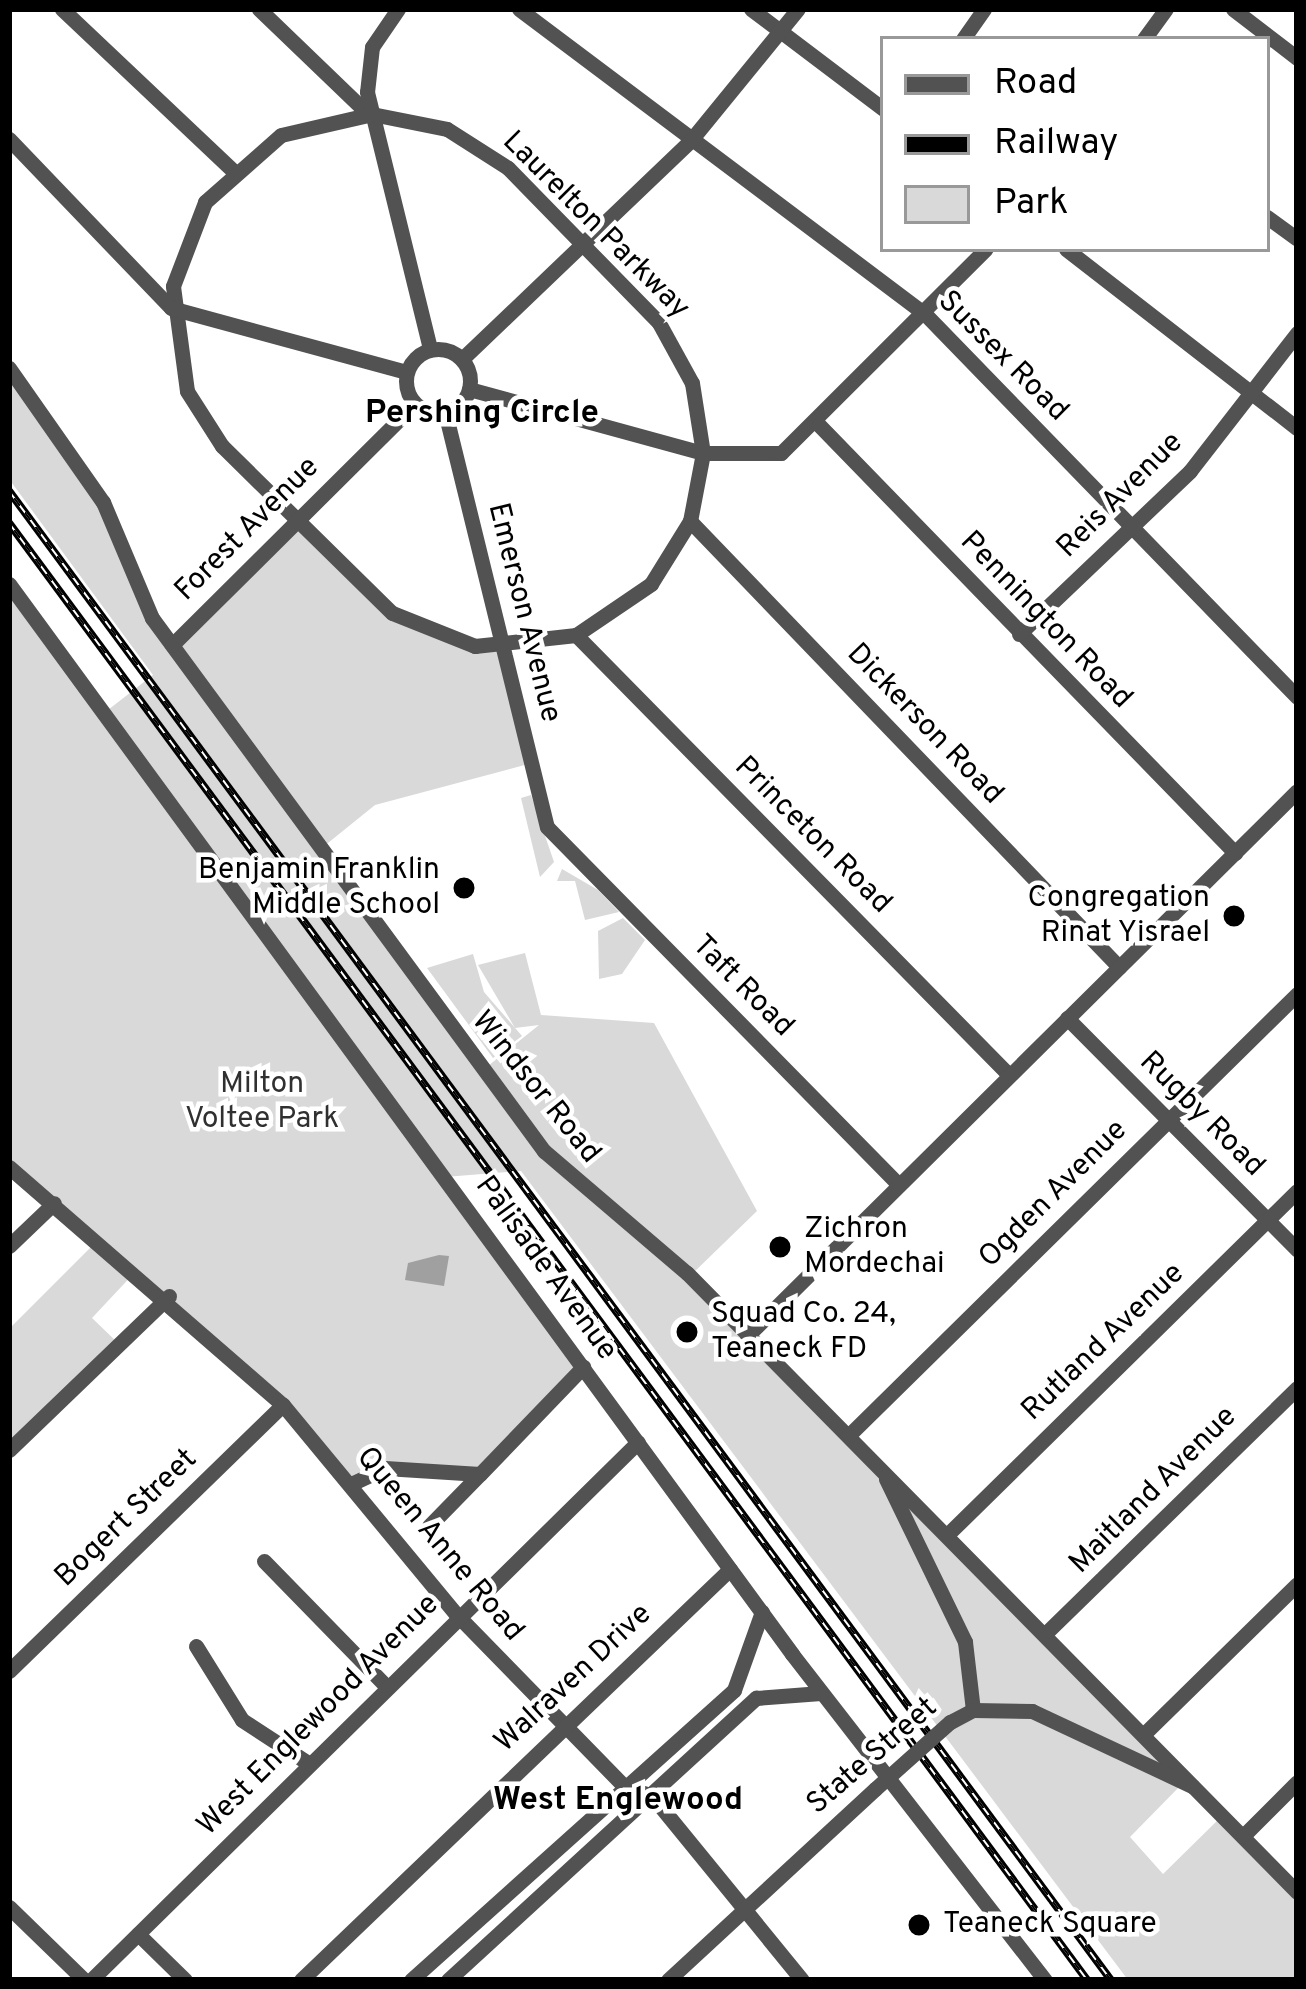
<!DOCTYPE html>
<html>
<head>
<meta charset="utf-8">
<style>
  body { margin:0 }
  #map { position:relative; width:1306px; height:1989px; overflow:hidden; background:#fff; font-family:Overpass,sans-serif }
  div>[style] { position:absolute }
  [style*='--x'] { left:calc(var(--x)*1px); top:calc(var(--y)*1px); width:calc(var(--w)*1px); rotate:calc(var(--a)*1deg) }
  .green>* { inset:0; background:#d9d9d9 }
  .water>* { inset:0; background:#a0a0a0 }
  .minor>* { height:15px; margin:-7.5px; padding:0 7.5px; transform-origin:7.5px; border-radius:7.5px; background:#525252 }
  .minor>.ring { margin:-7.5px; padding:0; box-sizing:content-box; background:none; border:15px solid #525252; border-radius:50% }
  .rail>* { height:8px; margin-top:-4px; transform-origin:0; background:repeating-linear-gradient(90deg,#fff 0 9px,#000 0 18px); box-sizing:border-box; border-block:3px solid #000 }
  .minor-bridge>* { height:15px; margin:-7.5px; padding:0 7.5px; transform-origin:7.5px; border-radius:7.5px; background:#525252 }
  .dots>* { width:33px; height:33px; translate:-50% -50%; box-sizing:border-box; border:6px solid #fff; border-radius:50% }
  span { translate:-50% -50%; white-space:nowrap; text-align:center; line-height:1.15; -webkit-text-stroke:9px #fff; paint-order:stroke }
  .street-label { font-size:30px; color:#000 }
  .poi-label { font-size:30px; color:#000 }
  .right { translate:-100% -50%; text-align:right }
  .left { translate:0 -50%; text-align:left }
  .park-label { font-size:30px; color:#303030 }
  .neighbourhood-label { font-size:33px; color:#000; font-weight:700 }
  .frame { position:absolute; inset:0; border:12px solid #000; pointer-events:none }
  .legend { position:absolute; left:880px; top:36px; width:390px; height:216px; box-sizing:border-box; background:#fff; border:3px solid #999; margin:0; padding:15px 21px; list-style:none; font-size:36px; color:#000 }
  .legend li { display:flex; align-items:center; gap:24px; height:60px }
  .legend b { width:60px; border:3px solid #999 }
</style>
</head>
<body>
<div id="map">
  <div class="green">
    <div style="clip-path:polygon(9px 368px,73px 454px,172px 645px,295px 520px,392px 613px,503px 648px,532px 763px,375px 805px,323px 847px,483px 1070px,539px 1025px,515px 1028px,478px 965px,525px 953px,541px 1015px,654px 1023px,757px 1211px,690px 1276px,1183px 1783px,1130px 1837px,1163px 1874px,1223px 1815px,1297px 1892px,1297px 1980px,1128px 1980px,521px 1171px,445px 1177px,583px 1367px,480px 1474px,398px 1468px,353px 1483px,137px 1270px,92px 1318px,119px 1344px,9px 1450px,9px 1329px,99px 1239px,9px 1166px,9px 584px,104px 713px,153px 675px,9px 479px)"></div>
    <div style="clip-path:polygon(531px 795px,554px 862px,540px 877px,521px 798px)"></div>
    <div style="clip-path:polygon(562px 869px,598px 890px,619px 912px,585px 920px,575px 881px,557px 881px)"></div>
    <div style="clip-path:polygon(623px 918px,645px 940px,622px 974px,599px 979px,598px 931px)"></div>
    <div style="clip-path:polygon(473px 954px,484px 992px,522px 1036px,493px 1058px,427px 968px)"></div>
  </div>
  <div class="water">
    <div style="clip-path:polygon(439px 1255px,449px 1256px,444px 1286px,405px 1280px,408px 1263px)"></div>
  </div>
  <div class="minor">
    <div style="--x:62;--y:9;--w:234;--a:43.4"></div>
    <div style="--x:259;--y:9;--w:151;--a:43.9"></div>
    <div style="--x:398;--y:9;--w:46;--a:124.4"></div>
    <div style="--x:372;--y:47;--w:45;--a:96.3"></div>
    <div style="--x:367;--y:92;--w:265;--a:76.2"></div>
    <div style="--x:519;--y:9;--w:508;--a:36.92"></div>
    <div style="--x:925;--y:314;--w:534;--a:45.83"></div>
    <div style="--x:751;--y:9;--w:166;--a:37.1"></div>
    <div style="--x:1233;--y:9;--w:81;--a:37.4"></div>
    <div style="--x:963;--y:39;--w:37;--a:-55"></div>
    <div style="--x:1144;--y:39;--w:37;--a:-54"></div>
    <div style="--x:372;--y:114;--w:76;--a:11.3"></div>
    <div style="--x:447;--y:129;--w:72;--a:32.6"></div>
    <div style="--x:508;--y:168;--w:216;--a:45.7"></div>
    <div style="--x:659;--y:323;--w:68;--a:61.2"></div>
    <div style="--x:692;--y:383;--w:71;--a:81.1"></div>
    <div style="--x:703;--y:453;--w:69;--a:100.8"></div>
    <div style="--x:690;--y:521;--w:74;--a:121.8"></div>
    <div style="--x:651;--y:584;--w:91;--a:145.8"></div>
    <div style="--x:576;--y:635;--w:102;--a:173.8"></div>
    <div style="--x:475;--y:646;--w:89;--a:-158.3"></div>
    <div style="--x:392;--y:613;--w:238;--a:-135.5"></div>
    <div style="--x:222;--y:446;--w:65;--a:-122.5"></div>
    <div style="--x:187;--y:391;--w:106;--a:-97.6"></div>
    <div style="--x:173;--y:286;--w:90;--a:-69.1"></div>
    <div style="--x:205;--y:202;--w:101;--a:-41.4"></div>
    <div style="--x:281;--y:135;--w:93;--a:-13"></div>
    <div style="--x:9;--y:139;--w:234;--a:46.2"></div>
    <div style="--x:171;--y:308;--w:244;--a:15.2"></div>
    <div style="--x:1267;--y:217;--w:37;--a:36"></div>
    <div style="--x:1066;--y:249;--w:292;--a:37.8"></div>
    <div class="ring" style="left:406px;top:349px;width:49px;height:49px"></div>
    <div style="--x:462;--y:359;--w:317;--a:-43.7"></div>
    <div style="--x:691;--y:140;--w:169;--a:-50.8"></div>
    <div style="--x:9;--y:368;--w:164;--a:55"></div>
    <div style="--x:103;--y:502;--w:126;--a:67.1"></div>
    <div style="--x:152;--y:618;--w:662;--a:53.67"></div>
    <div style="--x:544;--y:1151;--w:188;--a:40.5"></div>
    <div style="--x:687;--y:1273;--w:869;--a:45.42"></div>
    <div style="--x:469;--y:389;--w:243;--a:15.3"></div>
    <div style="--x:703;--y:453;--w:78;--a:0"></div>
    <div style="--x:781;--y:453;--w:289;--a:-44.9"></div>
    <div style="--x:445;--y:412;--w:427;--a:76.2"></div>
    <div style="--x:547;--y:827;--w:502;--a:45.48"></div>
    <div style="--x:819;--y:425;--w:597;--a:45.81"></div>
    <div style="--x:690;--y:521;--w:619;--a:46.11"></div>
    <div style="--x:9;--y:584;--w:1326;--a:53.8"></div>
    <div style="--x:792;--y:1654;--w:413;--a:52.2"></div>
    <div style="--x:1019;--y:634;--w:236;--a:-43.6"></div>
    <div style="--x:1190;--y:471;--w:175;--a:-52.2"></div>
    <div style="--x:576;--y:635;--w:617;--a:45.46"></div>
    <div style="--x:172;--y:645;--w:342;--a:-44.8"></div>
    <div style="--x:1067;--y:1018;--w:327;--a:45.2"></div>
    <div style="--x:9;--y:1167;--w:363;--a:41"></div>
    <div style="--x:283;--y:1405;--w:273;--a:50.4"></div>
    <div style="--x:457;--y:1615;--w:240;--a:45.7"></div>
    <div style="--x:625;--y:1787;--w:28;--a:18"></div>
    <div style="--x:652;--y:1796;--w:237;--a:50.8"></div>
    <div style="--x:9;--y:1246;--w:62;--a:-43.7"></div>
    <div style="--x:747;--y:1336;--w:774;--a:-44.74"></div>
    <div style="--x:849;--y:1435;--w:629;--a:-44.55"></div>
    <div style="--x:9;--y:1450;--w:222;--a:-43.9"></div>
    <div style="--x:886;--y:1479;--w:181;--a:64.1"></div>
    <div style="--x:965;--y:1642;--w:68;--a:83.3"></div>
    <div style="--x:973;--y:1710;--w:26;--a:152"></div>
    <div style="--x:353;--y:1483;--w:35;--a:-25"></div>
    <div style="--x:385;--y:1468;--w:95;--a:3.6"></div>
    <div style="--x:480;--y:1474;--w:149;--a:-46.1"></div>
    <div style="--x:429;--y:1526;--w:73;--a:-45.6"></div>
    <div style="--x:949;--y:1533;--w:488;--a:-44.5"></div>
    <div style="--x:264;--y:1561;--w:175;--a:45.7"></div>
    <div style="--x:1048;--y:1631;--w:348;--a:-44.3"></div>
    <div style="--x:196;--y:1646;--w:87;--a:58.1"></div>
    <div style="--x:242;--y:1720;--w:79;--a:33.1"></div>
    <div style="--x:9;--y:1671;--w:382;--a:-44.2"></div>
    <div style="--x:973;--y:1710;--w:59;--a:1"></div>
    <div style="--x:1032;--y:1711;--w:177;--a:25.1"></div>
    <div style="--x:1146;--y:1732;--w:211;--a:-44.4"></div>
    <div style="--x:1243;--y:1836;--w:76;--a:-45"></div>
    <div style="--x:9;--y:1907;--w:105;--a:44.2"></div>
    <div style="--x:138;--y:1934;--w:66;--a:44.4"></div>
    <div style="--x:91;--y:1980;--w:767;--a:-44.52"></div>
    <div style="--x:301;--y:1980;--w:594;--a:-43.77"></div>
    <div style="--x:411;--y:1980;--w:434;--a:-41.9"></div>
    <div style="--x:734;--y:1690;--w:83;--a:-70.3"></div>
    <div style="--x:448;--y:1980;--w:418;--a:-42.5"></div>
    <div style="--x:756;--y:1698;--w:65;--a:-4.4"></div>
    <div style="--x:668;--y:1980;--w:282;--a:-42.7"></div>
  </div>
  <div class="rail">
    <div style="--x:9;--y:491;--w:1852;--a:53.5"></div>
    <div style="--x:9;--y:523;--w:1812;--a:53.5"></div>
  </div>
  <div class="minor-bridge">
    <div style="--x:875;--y:1789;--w:101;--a:-41.8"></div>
  </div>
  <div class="dots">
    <div style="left:464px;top:888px;background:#000"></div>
    <div style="left:1234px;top:916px;background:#000"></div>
    <div style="left:780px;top:1247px;background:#000"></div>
    <div style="left:687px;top:1332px;background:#000"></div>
    <div style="left:919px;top:1925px;background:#000"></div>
  </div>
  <div class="street-label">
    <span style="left:595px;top:226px;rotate:45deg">Laurelton Parkway</span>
    <span style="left:1002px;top:357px;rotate:45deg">Sussex Road</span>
    <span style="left:1121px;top:496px;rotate:-45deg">Reis Avenue</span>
    <span style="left:248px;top:530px;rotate:-45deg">Forest Avenue</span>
    <span style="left:523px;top:613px;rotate:76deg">Emerson Avenue</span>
    <span style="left:1045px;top:621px;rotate:46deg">Pennington Road</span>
    <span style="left:924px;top:725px;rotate:46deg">Dickerson Road</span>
    <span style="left:812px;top:836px;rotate:45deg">Princeton Road</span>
    <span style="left:742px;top:987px;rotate:45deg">Taft Road</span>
    <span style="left:535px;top:1088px;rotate:51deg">Windsor Road</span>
    <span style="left:1201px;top:1115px;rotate:45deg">Rugby Road</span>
    <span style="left:1054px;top:1195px;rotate:-45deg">Ogden Avenue</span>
    <span style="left:545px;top:1269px;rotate:54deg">Palisade Avenue</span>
    <span style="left:1104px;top:1343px;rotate:-44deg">Rutland Avenue</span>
    <span style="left:1154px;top:1491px;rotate:-45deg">Maitland Avenue</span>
    <span style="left:127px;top:1519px;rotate:-44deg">Bogert Street</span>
    <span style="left:439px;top:1545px;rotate:50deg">Queen Anne Road</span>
    <span style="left:574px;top:1679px;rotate:-43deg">Walraven Drive</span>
    <span style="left:319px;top:1716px;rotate:-45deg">West Englewood Avenue</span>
    <span style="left:873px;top:1757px;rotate:-41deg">State Street</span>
  </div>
  <div class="poi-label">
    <span class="right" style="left:440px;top:888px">Benjamin Franklin<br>Middle School</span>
    <span class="right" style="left:1210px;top:916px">Congregation<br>Rinat Yisrael</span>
    <span class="left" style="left:804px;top:1247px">Zichron<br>Mordechai</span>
    <span class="left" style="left:711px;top:1332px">Squad Co. 24,<br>Teaneck FD</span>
    <span class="left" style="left:943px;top:1925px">Teaneck Square</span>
  </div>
  <div class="park-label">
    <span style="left:262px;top:1102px">Milton<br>Voltee Park</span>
  </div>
  <div class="neighbourhood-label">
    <span style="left:482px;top:415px">Pershing Circle</span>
    <span style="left:618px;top:1802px">West Englewood</span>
  </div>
  <div class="frame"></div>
  <ul class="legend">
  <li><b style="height:15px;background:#525252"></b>Road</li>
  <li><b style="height:15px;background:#000"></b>Railway</li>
  <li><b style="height:33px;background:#d9d9d9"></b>Park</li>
  </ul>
</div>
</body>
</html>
